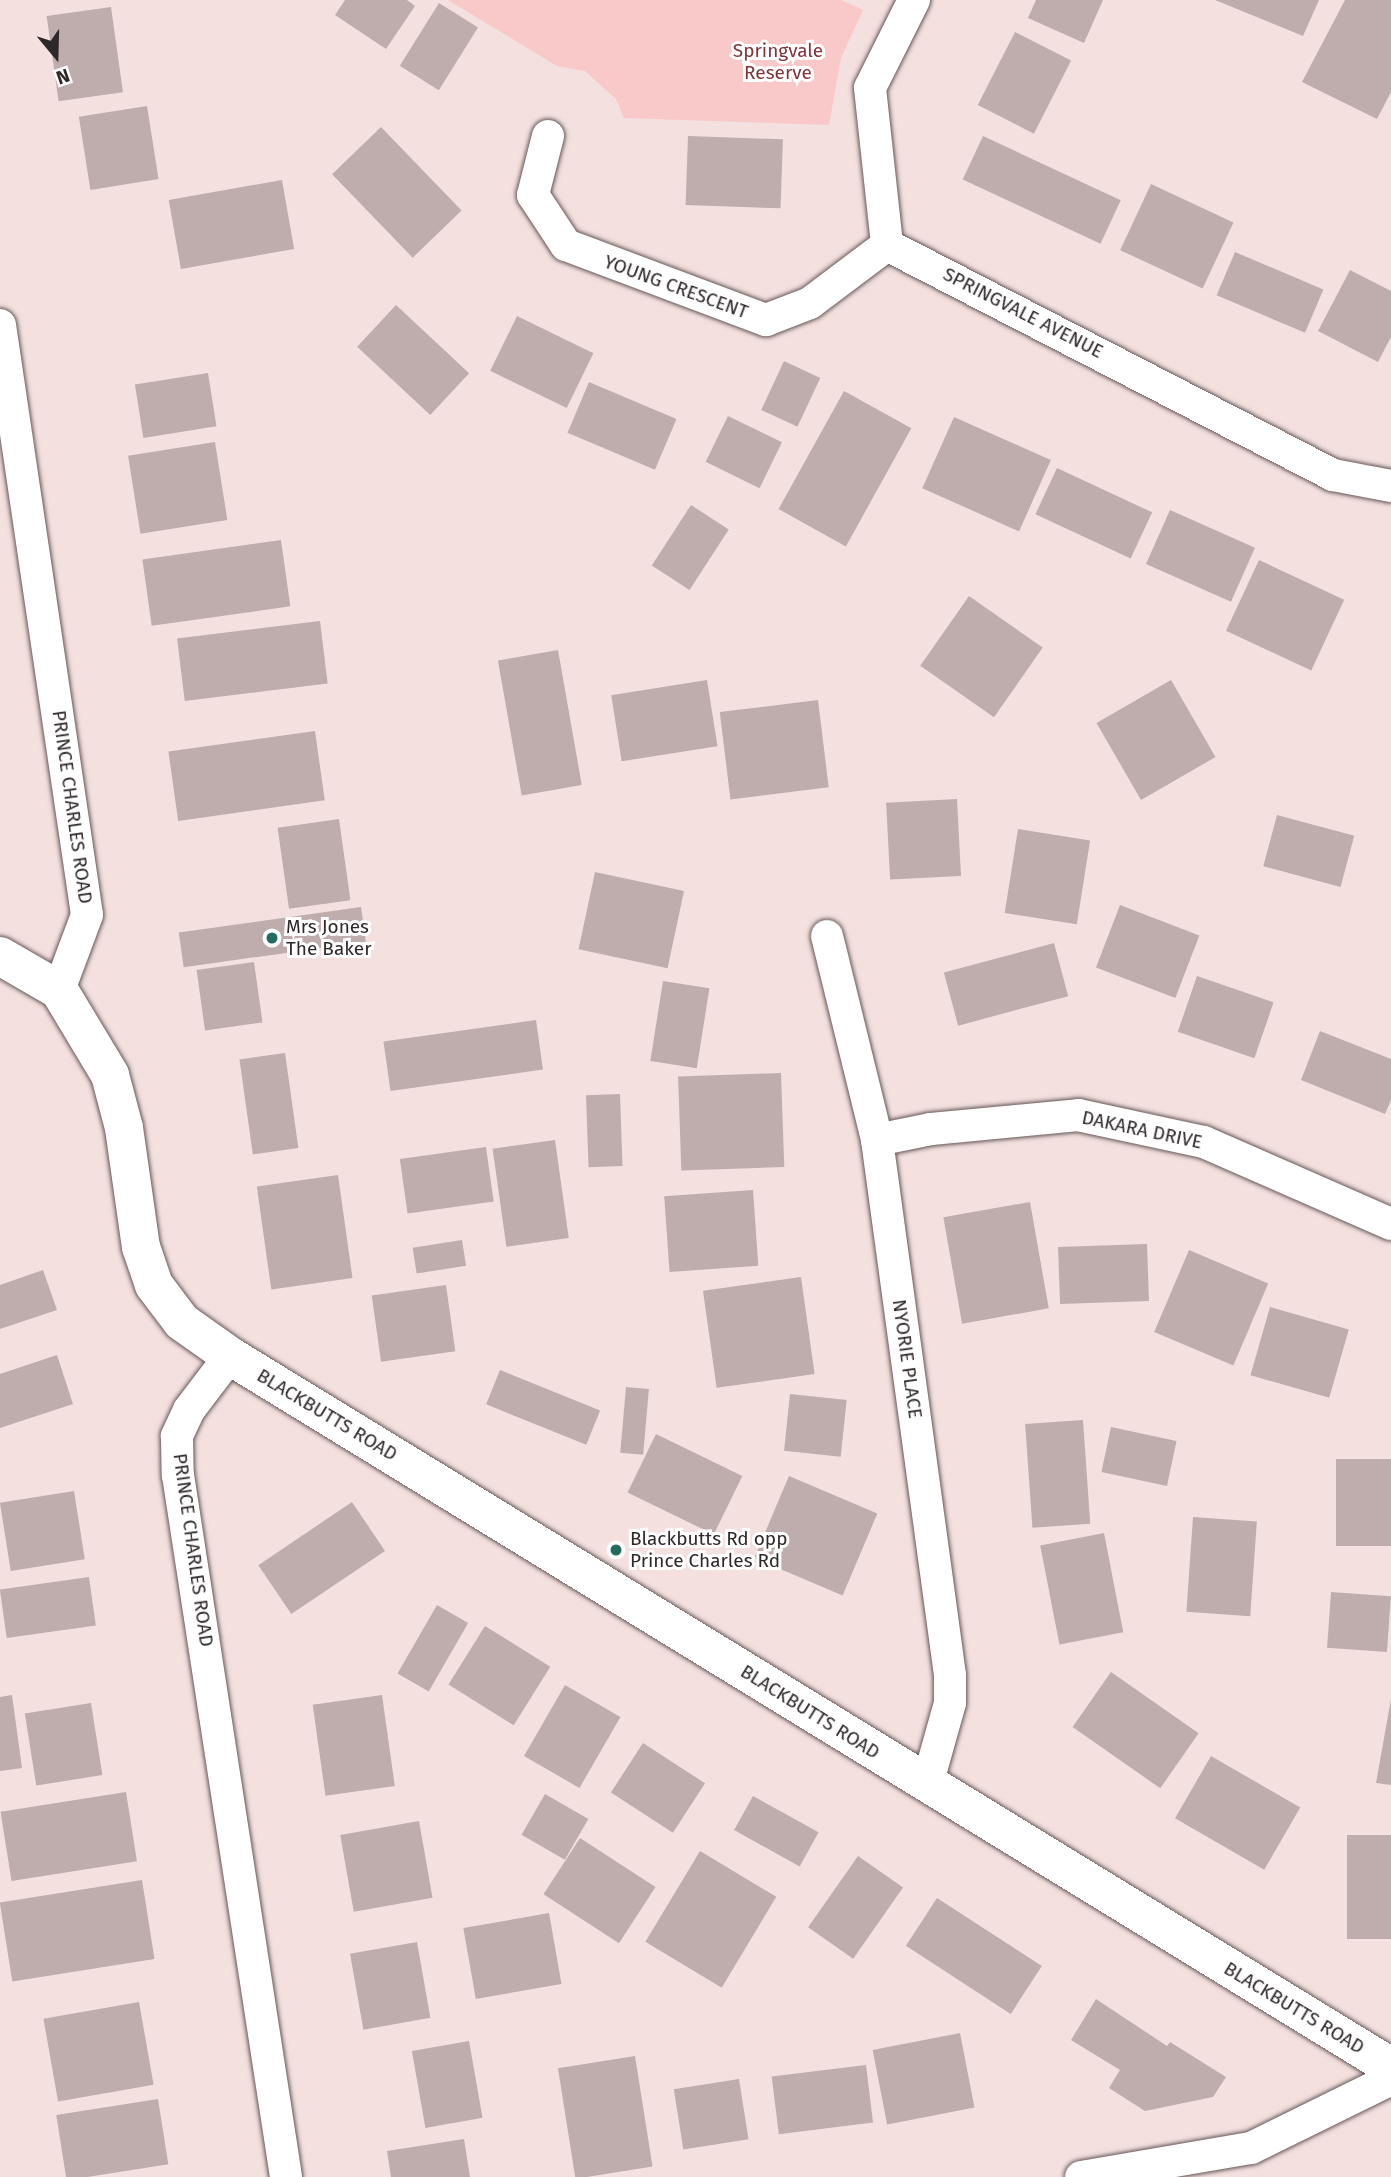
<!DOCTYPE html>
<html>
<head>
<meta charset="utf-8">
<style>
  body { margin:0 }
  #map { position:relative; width:1391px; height:2177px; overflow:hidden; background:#f3e0df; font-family:"Fira Sans",sans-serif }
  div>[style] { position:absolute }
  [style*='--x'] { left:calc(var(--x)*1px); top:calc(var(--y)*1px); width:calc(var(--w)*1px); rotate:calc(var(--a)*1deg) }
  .green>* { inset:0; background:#f9c8c8 }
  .building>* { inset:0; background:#bfadad; transform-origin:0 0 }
  .roads { filter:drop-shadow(0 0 2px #675757) drop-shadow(0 0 2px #675757) }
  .minor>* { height:32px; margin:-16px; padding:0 16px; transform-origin:16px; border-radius:16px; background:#fff }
  .tertiary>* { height:38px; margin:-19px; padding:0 19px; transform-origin:19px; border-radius:19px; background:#fff }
  .dots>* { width:19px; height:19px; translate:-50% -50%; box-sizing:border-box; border:4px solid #fff; border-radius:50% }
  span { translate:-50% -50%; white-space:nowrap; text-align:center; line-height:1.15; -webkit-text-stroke:6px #fff; paint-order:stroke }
  .park-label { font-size:19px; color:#803338 }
  .street-label { font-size:19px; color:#2f2828 }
  .poi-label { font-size:19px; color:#2f2828 }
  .left { translate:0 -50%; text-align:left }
  .north { position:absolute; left:21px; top:21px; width:70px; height:70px; -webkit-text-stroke:5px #fff; paint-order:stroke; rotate:161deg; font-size:19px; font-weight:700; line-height:28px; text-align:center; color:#2f2828 }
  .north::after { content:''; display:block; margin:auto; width:24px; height:32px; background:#2f2828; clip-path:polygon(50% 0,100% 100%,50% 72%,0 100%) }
</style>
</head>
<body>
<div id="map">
  <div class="green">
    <div style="clip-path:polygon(448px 0,841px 0,863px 10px,841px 58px,829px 125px,624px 118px,616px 99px,585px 71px,557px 66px)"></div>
  </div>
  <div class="building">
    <div style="clip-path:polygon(345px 0,407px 0,415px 6px,386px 49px,335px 15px)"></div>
    <div style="clip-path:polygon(1036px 0,1103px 0,1084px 43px,1028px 18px)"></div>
    <div style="clip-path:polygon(1215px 0,1319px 0,1303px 36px)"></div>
    <div style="clip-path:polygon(1345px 0,1391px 0,1391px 92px,1377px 119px,1302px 82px)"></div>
    <div style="left:439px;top:3px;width:46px;height:74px;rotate:32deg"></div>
    <div style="left:111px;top:7px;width:86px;height:65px;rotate:82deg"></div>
    <div style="left:1015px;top:32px;width:63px;height:82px;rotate:27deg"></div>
    <div style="left:147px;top:106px;width:74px;height:69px;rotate:81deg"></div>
    <div style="left:381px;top:127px;width:116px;height:68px;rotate:46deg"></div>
    <div style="left:688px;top:136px;width:95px;height:69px;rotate:2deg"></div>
    <div style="left:983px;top:136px;width:152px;height:48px;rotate:25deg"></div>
    <div style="left:282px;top:180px;width:70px;height:115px;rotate:80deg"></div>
    <div style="left:1151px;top:184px;width:91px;height:73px;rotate:25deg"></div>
    <div style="left:1235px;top:252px;width:96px;height:47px;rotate:23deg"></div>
    <div style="clip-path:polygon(1350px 270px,1391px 291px,1391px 337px,1378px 362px,1318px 331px)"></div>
    <div style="left:396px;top:305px;width:100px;height:57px;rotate:43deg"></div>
    <div style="left:517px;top:316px;width:85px;height:61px;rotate:26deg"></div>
    <div style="left:784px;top:361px;width:40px;height:54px;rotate:25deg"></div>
    <div style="left:208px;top:373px;width:54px;height:74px;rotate:81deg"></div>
    <div style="left:589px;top:382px;width:95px;height:55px;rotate:23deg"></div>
    <div style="left:844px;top:391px;width:77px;height:135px;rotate:29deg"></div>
    <div style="left:728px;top:416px;width:60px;height:51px;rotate:26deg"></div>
    <div style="left:954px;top:417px;width:106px;height:78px;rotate:24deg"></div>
    <div style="left:215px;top:442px;width:79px;height:88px;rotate:81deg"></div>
    <div style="left:1057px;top:468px;width:105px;height:51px;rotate:25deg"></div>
    <div style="left:691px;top:505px;width:45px;height:72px;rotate:33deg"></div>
    <div style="left:1170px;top:510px;width:93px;height:59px;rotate:24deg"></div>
    <div style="left:281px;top:540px;width:67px;height:140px;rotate:82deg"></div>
    <div style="left:1259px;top:560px;width:94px;height:78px;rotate:25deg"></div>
    <div style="left:969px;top:596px;width:90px;height:85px;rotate:35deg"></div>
    <div style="left:320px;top:621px;width:63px;height:144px;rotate:83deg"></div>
    <div style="left:558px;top:650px;width:137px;height:61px;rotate:80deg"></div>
    <div style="left:707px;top:680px;width:67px;height:97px;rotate:81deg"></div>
    <div style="left:1171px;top:680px;width:89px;height:86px;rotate:60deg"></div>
    <div style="left:818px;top:700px;width:88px;height:99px;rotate:83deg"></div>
    <div style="left:315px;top:731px;width:70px;height:148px;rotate:82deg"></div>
    <div style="left:957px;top:799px;width:77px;height:71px;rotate:87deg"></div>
    <div style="left:1277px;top:815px;width:80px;height:53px;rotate:15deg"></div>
    <div style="left:339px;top:819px;width:82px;height:62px;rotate:82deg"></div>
    <div style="left:1018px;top:829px;width:73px;height:85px;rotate:9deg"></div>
    <div style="left:595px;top:872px;width:91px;height:79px;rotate:12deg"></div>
    <div style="left:1120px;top:905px;width:85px;height:67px;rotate:21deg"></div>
    <div style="left:361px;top:907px;width:35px;height:184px;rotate:82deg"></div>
    <div style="left:1054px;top:943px;width:55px;height:114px;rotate:75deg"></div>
    <div style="left:254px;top:962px;width:61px;height:58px;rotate:82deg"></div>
    <div style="left:1197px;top:976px;width:81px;height:59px;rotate:19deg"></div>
    <div style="left:663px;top:981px;width:47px;height:81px;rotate:9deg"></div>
    <div style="left:536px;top:1020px;width:50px;height:154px;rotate:82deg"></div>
    <div style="clip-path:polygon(1320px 1031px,1391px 1059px,1391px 1100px,1385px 1114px,1301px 1080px)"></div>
    <div style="left:285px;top:1053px;width:96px;height:46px;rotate:82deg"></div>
    <div style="left:781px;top:1073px;width:94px;height:103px;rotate:88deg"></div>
    <div style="left:620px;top:1094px;width:72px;height:34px;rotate:88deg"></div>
    <div style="left:555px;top:1140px;width:99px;height:63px;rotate:82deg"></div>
    <div style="left:486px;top:1147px;width:55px;height:87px;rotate:82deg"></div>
    <div style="left:338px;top:1175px;width:104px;height:82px;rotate:82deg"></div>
    <div style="left:753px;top:1190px;width:76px;height:89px;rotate:86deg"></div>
    <div style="left:1030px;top:1202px;width:108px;height:88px;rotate:80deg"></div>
    <div style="left:462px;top:1240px;width:26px;height:50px;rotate:81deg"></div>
    <div style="left:1147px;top:1244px;width:57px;height:89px;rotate:88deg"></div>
    <div style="left:1189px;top:1250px;width:86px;height:89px;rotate:23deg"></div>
    <div style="clip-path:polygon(43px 1270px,57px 1310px,0 1329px,0 1285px)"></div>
    <div style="left:801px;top:1277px;width:98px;height:99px;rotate:82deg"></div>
    <div style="left:446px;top:1285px;width:67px;height:75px;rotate:82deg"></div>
    <div style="left:1270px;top:1307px;width:82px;height:71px;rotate:16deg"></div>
    <div style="clip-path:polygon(57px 1355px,73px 1404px,0 1428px,0 1374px)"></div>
    <div style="left:500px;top:1370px;width:108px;height:37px;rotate:22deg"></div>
    <div style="left:626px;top:1387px;width:23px;height:66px;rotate:5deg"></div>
    <div style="left:790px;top:1394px;width:57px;height:57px;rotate:6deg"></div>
    <div style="left:1083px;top:1420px;width:104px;height:58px;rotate:86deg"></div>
    <div style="left:1111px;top:1427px;width:67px;height:46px;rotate:12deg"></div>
    <div style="left:656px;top:1434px;width:96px;height:65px;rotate:26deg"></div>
    <div style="left:1336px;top:1459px;width:55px;height:87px"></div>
    <div style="left:789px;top:1476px;width:96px;height:89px;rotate:23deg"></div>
    <div style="left:74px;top:1491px;width:69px;height:75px;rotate:81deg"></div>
    <div style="left:352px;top:1502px;width:59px;height:113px;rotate:56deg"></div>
    <div style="left:1193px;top:1517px;width:64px;height:95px;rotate:4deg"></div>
    <div style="left:1104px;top:1533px;width:101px;height:65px;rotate:79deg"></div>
    <div style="left:89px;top:1577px;width:49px;height:90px;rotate:82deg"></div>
    <div style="left:1331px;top:1592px;width:60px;height:56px;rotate:4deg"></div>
    <div style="left:437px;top:1605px;width:36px;height:79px;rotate:30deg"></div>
    <div style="left:485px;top:1626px;width:77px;height:69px;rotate:32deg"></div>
    <div style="left:1111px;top:1672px;width:107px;height:67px;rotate:35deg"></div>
    <div style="left:565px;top:1685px;width:64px;height:82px;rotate:30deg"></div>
    <div style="clip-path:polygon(12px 1695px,22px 1768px,0 1771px,0 1697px)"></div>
    <div style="left:382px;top:1695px;width:92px;height:70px;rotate:82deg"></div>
    <div style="clip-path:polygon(1391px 1699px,1391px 1785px,1376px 1783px)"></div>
    <div style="left:91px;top:1703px;width:73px;height:67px;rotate:81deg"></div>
    <div style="left:643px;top:1743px;width:74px;height:59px;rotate:33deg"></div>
    <div style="left:1211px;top:1756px;width:103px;height:72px;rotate:30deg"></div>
    <div style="left:126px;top:1792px;width:70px;height:127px;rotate:81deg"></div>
    <div style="left:545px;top:1794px;width:50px;height:47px;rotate:30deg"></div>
    <div style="left:753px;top:1796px;width:75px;height:39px;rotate:29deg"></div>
    <div style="left:419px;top:1821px;width:78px;height:80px;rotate:80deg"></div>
    <div style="left:1391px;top:1835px;width:104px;height:44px;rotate:90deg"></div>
    <div style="left:580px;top:1838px;width:90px;height:67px;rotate:33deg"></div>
    <div style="left:700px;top:1851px;width:89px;height:106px;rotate:31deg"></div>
    <div style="left:858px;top:1856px;width:55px;height:87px;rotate:35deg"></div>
    <div style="left:142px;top:1880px;width:80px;height:144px;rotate:81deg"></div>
    <div style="left:937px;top:1898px;width:125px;height:57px;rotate:33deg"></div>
    <div style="left:549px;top:1913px;width:72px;height:87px;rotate:80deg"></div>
    <div style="left:417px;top:1942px;width:77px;height:68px;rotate:80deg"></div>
    <div style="clip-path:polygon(1096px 1999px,1167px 2046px,1170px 2042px,1226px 2077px,1213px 2097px,1145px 2111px,1109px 2088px,1120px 2070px,1071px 2040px)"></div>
    <div style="left:139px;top:2002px;width:84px;height:97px;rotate:80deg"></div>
    <div style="left:960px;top:2033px;width:76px;height:89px;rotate:79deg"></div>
    <div style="left:469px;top:2041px;width:78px;height:58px;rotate:80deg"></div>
    <div style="left:635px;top:2056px;width:112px;height:78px;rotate:81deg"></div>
    <div style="left:866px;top:2065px;width:58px;height:95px;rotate:83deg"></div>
    <div style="left:739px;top:2079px;width:61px;height:66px;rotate:81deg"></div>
    <div style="left:158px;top:2099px;width:66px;height:103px;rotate:81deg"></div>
    <div style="clip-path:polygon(464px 2139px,470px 2177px,391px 2177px,387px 2151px)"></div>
  </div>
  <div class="roads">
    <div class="minor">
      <div style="--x:914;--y:0;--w:98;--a:116.6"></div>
      <div style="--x:870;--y:88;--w:158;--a:83.8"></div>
      <div style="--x:887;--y:245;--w:502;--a:27.28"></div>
      <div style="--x:1333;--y:475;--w:59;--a:10.7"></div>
      <div style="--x:548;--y:136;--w:61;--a:104.3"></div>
      <div style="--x:533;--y:195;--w:60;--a:56.6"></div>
      <div style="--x:566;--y:245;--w:214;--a:20.6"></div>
      <div style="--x:766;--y:320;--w:47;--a:-21.1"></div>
      <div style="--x:810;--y:303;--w:96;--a:-37"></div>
      <div style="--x:0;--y:325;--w:596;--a:81.61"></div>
      <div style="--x:87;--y:915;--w:80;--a:110.5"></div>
      <div style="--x:827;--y:936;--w:210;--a:76.2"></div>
      <div style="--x:877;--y:1140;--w:540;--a:82.23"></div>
      <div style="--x:950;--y:1675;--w:28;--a:90"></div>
      <div style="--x:950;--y:1703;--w:85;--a:105.7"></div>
      <div style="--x:877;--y:1140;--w:55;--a:-11.5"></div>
      <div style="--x:931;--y:1129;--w:148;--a:-5.4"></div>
      <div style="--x:1078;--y:1115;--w:129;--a:12.1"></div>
      <div style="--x:1204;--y:1142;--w:204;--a:23.7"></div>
      <div style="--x:230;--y:1356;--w:68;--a:127.2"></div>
      <div style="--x:189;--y:1410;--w:29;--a:115"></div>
      <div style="--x:177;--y:1436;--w:39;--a:89"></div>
      <div style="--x:178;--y:1475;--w:710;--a:81.25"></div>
      <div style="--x:1081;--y:2177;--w:172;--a:-9.7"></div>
      <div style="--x:1251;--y:2148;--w:156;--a:-26.2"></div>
    </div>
    <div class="tertiary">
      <div style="--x:0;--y:956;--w:68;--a:30"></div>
      <div style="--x:59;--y:990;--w:99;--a:59"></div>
      <div style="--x:110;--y:1075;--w:55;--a:75.2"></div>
      <div style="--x:124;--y:1128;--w:120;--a:81.9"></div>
      <div style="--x:141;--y:1247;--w:40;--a:71.1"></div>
      <div style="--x:154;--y:1285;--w:46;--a:52.9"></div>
      <div style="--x:182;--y:1322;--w:59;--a:35.3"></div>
      <div style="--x:230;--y:1356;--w:1361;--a:31.48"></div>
    </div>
  </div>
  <div class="dots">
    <div style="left:272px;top:938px;background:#236a5f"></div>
    <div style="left:616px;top:1550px;background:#236a5f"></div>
  </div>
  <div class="park-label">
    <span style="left:778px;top:62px">Springvale<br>Reserve</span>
  </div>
  <div class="street-label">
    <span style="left:676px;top:287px;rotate:20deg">YOUNG CRESCENT</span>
    <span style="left:1023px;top:313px;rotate:27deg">SPRINGVALE AVENUE</span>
    <span style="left:72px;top:807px;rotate:82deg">PRINCE CHARLES ROAD</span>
    <span style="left:1142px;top:1130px;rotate:12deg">DAKARA DRIVE</span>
    <span style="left:907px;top:1359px;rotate:82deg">NYORIE PLACE</span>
    <span style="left:327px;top:1415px;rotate:31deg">BLACKBUTTS ROAD</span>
    <span style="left:193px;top:1550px;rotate:82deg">PRINCE CHARLES ROAD</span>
    <span style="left:810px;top:1712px;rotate:32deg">BLACKBUTTS ROAD</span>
    <span style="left:1294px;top:2008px;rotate:31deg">BLACKBUTTS ROAD</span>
  </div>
  <div class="poi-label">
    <span class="left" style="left:286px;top:938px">Mrs Jones<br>The Baker</span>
    <span class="left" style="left:630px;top:1550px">Blackbutts Rd opp<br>Prince Charles Rd</span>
  </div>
  <div class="north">N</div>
</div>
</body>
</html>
